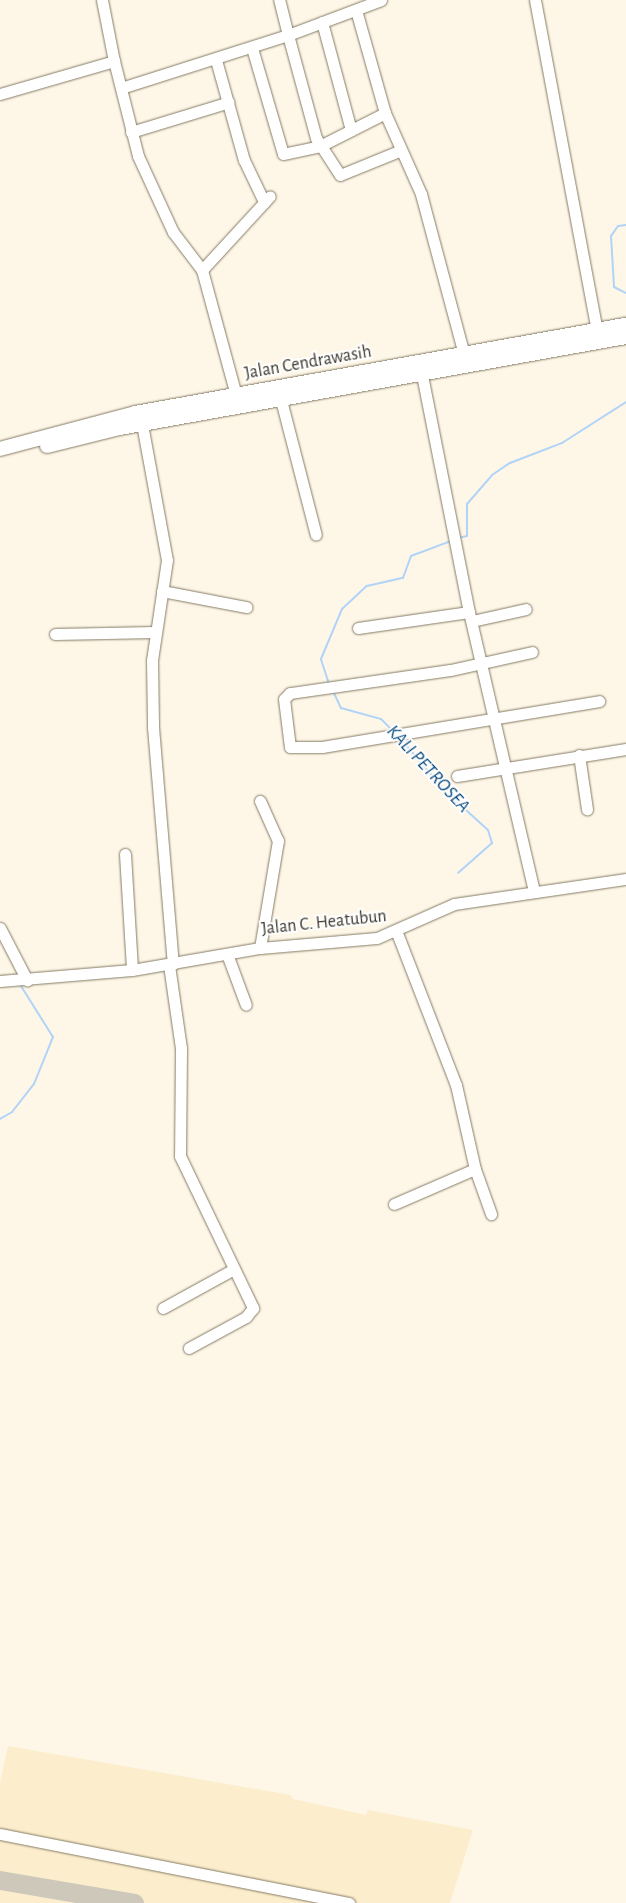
<!DOCTYPE html>
<html>
<head>
<meta charset="utf-8">
<style>
  body { margin:0 }
  #map { position:relative; width:626px; height:1903px; overflow:hidden; background:#fef7e8; font-family:"Alegreya Sans",sans-serif }
  div>[style] { position:absolute }
  [style*='--x'] { left:calc(var(--x)*1px); top:calc(var(--y)*1px); width:calc(var(--w)*1px); rotate:calc(var(--a)*1deg) }
  .built>* { inset:0; background:#fceecd }
  .stream>* { height:2px; margin:-1px; padding:0 1px; transform-origin:1px; border-radius:1px; background:#b0d3f7 }
  .taxiway>* { height:19px; margin:-9.5px; padding:0 9.5px; transform-origin:9.5px; border-radius:9.5px; background:#cec8ba }
  .roads { filter:drop-shadow(0 0 1px #857b64) drop-shadow(0 0 1px #857b64) }
  .minor>* { height:11px; margin:-5.5px; padding:0 5.5px; transform-origin:5.5px; border-radius:5.5px; background:#fff }
  .major>* { height:14px; margin:-7px; padding:0 7px; transform-origin:7px; border-radius:7px; background:#fff }
  span { translate:-50% -50%; white-space:nowrap; text-align:center; line-height:1.15; -webkit-text-stroke:4px #fff; paint-order:stroke }
  .street-label { font-size:18px; color:#3c382e }
  .water-label { font-size:19px; color:#04487d; font-style:italic }
</style>
</head>
<body>
<div id="map">
  <div class="built">
    <div style="clip-path:polygon(8px 1746px,291px 1795px,293px 1799px,366px 1815px,368px 1810px,473px 1830px,450px 1903px,0 1903px,0 1783px)"></div>
  </div>
  <div class="stream">
    <div style="--x:626;--y:225;--w:8;--a:173"></div>
    <div style="--x:618;--y:226;--w:12;--a:125"></div>
    <div style="--x:611;--y:236;--w:51;--a:86.6"></div>
    <div style="--x:614;--y:287;--w:13;--a:27"></div>
    <div style="--x:458;--y:538;--w:9;--a:-13"></div>
    <div style="--x:467;--y:536;--w:32;--a:-90"></div>
    <div style="--x:467;--y:504;--w:38;--a:-49"></div>
    <div style="--x:492;--y:475;--w:22;--a:-34"></div>
    <div style="--x:510;--y:463;--w:56;--a:-21"></div>
    <div style="--x:562;--y:443;--w:76;--a:-32.6"></div>
    <div style="--x:329;--y:684;--w:26;--a:-108"></div>
    <div style="--x:321;--y:659;--w:54;--a:-67.2"></div>
    <div style="--x:342;--y:609;--w:34;--a:-43"></div>
    <div style="--x:367;--y:586;--w:37;--a:-13"></div>
    <div style="--x:403;--y:578;--w:23;--a:-70"></div>
    <div style="--x:411;--y:556;--w:43;--a:-20.6"></div>
    <div style="--x:333;--y:691;--w:19;--a:65"></div>
    <div style="--x:341;--y:708;--w:41;--a:15.4"></div>
    <div style="--x:381;--y:719;--w:17;--a:45"></div>
    <div style="--x:400;--y:738;--w:70;--a:49.7"></div>
    <div style="--x:445;--y:791;--w:58;--a:42.2"></div>
    <div style="--x:488;--y:830;--w:14;--a:73"></div>
    <div style="--x:492;--y:843;--w:45;--a:138.6"></div>
    <div style="--x:0;--y:1119;--w:14;--a:-30"></div>
    <div style="--x:12;--y:1112;--w:36;--a:-52"></div>
    <div style="--x:34;--y:1084;--w:51;--a:-68"></div>
    <div style="--x:53;--y:1037;--w:60;--a:-122.1"></div>
  </div>
  <div class="taxiway">
    <div style="--x:0;--y:1880;--w:136;--a:9.7"></div>
  </div>
  <div class="roads">
    <div class="minor">
      <div style="--x:102;--y:0;--w:62;--a:78.9"></div>
      <div style="--x:381;--y:0;--w:99;--a:159.4"></div>
      <div style="--x:288;--y:35;--w:107;--a:74.8"></div>
      <div style="--x:316;--y:138;--w:44;--a:57"></div>
      <div style="--x:340;--y:175;--w:64;--a:-22.1"></div>
      <div style="--x:535;--y:0;--w:337;--a:79.4"></div>
      <div style="--x:356;--y:10;--w:107;--a:74.3"></div>
      <div style="--x:385;--y:113;--w:89;--a:66"></div>
      <div style="--x:421;--y:194;--w:167;--a:75"></div>
      <div style="--x:322;--y:22;--w:112;--a:75"></div>
      <div style="--x:252;--y:48;--w:110;--a:73.7"></div>
      <div style="--x:283;--y:154;--w:38;--a:-12"></div>
      <div style="--x:320;--y:146;--w:73;--a:-26.9"></div>
      <div style="--x:216;--y:60;--w:104;--a:74.4"></div>
      <div style="--x:244;--y:160;--w:47;--a:64.5"></div>
      <div style="--x:121;--y:88;--w:175;--a:-17.6"></div>
      <div style="--x:288;--y:35;--w:36;--a:-104"></div>
      <div style="--x:0;--y:94;--w:119;--a:-16.1"></div>
      <div style="--x:114;--y:61;--w:98;--a:75.8"></div>
      <div style="--x:138;--y:156;--w:84;--a:65.3"></div>
      <div style="--x:173;--y:232;--w:48;--a:52.7"></div>
      <div style="--x:202;--y:270;--w:130;--a:74.8"></div>
      <div style="--x:131;--y:132;--w:102;--a:-17"></div>
      <div style="--x:202;--y:270;--w:100;--a:-47.4"></div>
      <div style="--x:422;--y:375;--w:242;--a:78.8"></div>
      <div style="--x:469;--y:612;--w:287;--a:76.9"></div>
      <div style="--x:281;--y:400;--w:139;--a:75.5"></div>
      <div style="--x:142;--y:424;--w:138;--a:79.6"></div>
      <div style="--x:167;--y:560;--w:101;--a:98.5"></div>
      <div style="--x:152;--y:660;--w:67;--a:89.1"></div>
      <div style="--x:153;--y:727;--w:238;--a:85.2"></div>
      <div style="--x:162;--y:591;--w:86;--a:10.8"></div>
      <div style="--x:472;--y:621;--w:55;--a:-12.5"></div>
      <div style="--x:358;--y:628;--w:112;--a:-8.2"></div>
      <div style="--x:55;--y:634;--w:100;--a:-1.1"></div>
      <div style="--x:532;--y:652;--w:84;--a:167.6"></div>
      <div style="--x:450;--y:670;--w:162;--a:171.8"></div>
      <div style="--x:290;--y:693;--w:8;--a:135"></div>
      <div style="--x:284;--y:699;--w:48;--a:82.9"></div>
      <div style="--x:290;--y:747;--w:32;--a:0"></div>
      <div style="--x:322;--y:747;--w:281;--a:-9.4"></div>
      <div style="--x:579;--y:755;--w:55;--a:81.6"></div>
      <div style="--x:457;--y:776;--w:171;--a:-9.1"></div>
      <div style="--x:125;--y:854;--w:116;--a:86.5"></div>
      <div style="--x:0;--y:928;--w:59;--a:62.6"></div>
      <div style="--x:397;--y:933;--w:163;--a:68.8"></div>
      <div style="--x:456;--y:1085;--w:86;--a:77.3"></div>
      <div style="--x:475;--y:1169;--w:48;--a:70.4"></div>
      <div style="--x:260;--y:948;--w:109;--a:-80.5"></div>
      <div style="--x:278;--y:841;--w:44;--a:-114.2"></div>
      <div style="--x:227;--y:954;--w:54;--a:69.6"></div>
      <div style="--x:169;--y:965;--w:84;--a:81.8"></div>
      <div style="--x:181;--y:1048;--w:108;--a:90.5"></div>
      <div style="--x:180;--y:1156;--w:169;--a:64.3"></div>
      <div style="--x:253;--y:1308;--w:11;--a:128"></div>
      <div style="--x:246;--y:1317;--w:65;--a:151.5"></div>
      <div style="--x:0;--y:981;--w:132;--a:-4.8"></div>
      <div style="--x:132;--y:970;--w:130;--a:-9.8"></div>
      <div style="--x:260;--y:948;--w:117;--a:-4.9"></div>
      <div style="--x:377;--y:938;--w:84;--a:-23.8"></div>
      <div style="--x:454;--y:904;--w:174;--a:-8.3"></div>
      <div style="--x:394;--y:1204;--w:88;--a:-23.4"></div>
      <div style="--x:163;--y:1308;--w:81;--a:-28.8"></div>
      <div style="--x:0;--y:1834;--w:356;--a:11.2"></div>
    </div>
    <div class="major">
      <div style="--x:47;--y:446;--w:75;--a:-13.9"></div>
      <div style="--x:120;--y:428;--w:514;--a:-10.2"></div>
      <div style="--x:0;--y:449;--w:140;--a:-14.9"></div>
      <div style="--x:135;--y:413;--w:499;--a:-10.2"></div>
    </div>
  </div>
  <div class="street-label">
    <span style="left:308px;top:363px;rotate:-10deg">Jalan Cendrawasih</span>
    <span style="left:324px;top:923px;rotate:-6deg">Jalan C. Heatubun</span>
  </div>
  <div class="water-label">
    <span style="left:428px;top:769px;rotate:47deg">KALI PETROSEA</span>
  </div>
</div>
</body>
</html>
